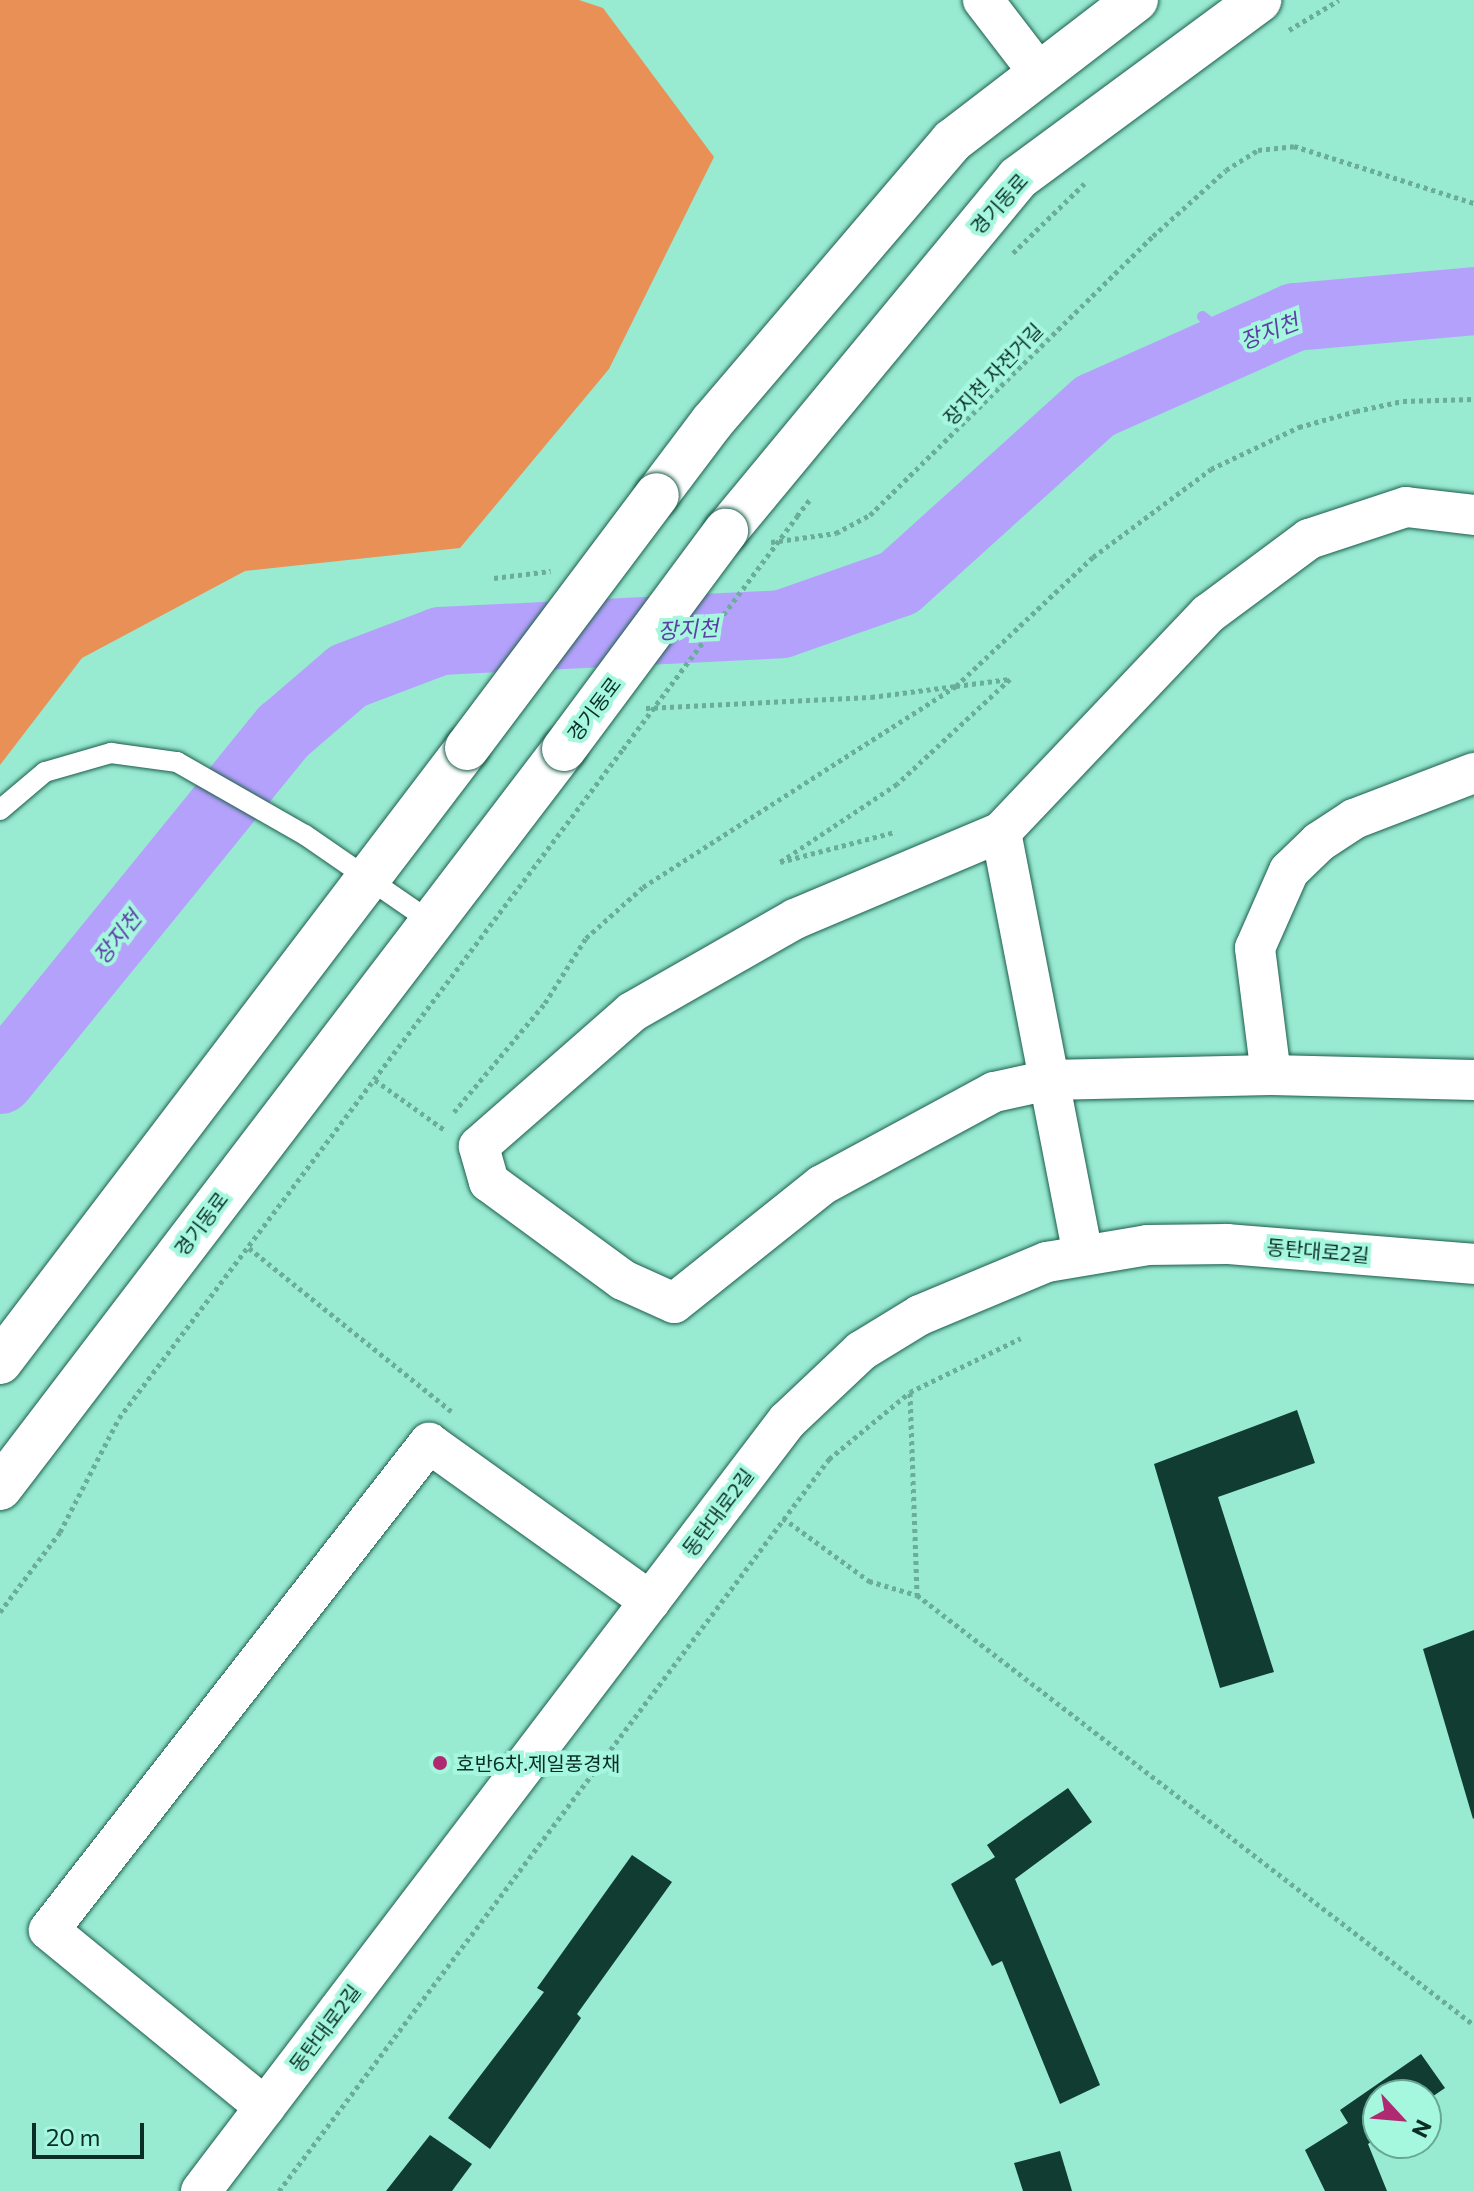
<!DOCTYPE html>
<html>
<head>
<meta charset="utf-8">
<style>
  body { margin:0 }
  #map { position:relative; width:1474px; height:2191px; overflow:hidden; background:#98ead1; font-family:Commissioner,"Noto Sans KR",sans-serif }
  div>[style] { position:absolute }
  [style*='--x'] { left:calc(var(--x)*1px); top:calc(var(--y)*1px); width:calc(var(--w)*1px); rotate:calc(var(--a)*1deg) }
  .forest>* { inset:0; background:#e89056 }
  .stream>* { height:11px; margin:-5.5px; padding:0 5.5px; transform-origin:5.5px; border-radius:5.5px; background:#b4a1fc }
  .river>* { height:68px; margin:-34px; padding:0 34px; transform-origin:34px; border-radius:34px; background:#b4a1fc }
  .building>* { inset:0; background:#103c31 }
  .path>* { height:5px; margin-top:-2.5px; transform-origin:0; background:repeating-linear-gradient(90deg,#6aad99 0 4px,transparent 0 8px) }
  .roads { filter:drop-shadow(0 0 2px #1d5e4d) drop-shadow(0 0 2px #1d5e4d) }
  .lane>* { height:20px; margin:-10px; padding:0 10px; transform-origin:10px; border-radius:10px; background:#fff }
  .street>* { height:40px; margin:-20px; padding:0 20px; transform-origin:20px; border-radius:20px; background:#fff }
  .primary>* { height:44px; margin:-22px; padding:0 22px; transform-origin:22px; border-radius:22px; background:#fff }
  .path-bridge>* { height:5px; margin-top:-2.5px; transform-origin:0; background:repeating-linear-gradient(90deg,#6aad99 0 4px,transparent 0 8px) }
  .bridges { filter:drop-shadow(0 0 2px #1d5e4d) drop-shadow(0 0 2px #1d5e4d) }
  .primary-bridge>* { height:44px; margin:-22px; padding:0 22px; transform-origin:22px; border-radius:22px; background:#fff }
  .dots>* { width:22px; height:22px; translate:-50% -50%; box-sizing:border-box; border:4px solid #a5f7de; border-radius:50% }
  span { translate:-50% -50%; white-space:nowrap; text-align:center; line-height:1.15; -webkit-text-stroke:8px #a5f7de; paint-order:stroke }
  .street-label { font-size:20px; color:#0a2e25 }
  .poi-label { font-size:20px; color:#0a2e25 }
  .left { translate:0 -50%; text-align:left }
  .water-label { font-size:22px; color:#5d3ea6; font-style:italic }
  .north { position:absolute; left:1362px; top:2079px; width:80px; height:80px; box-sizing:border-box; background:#a5f7de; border:2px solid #67a794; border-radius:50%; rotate:116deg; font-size:22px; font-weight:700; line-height:32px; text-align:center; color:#0a2e25 }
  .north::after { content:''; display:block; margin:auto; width:28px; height:36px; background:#af2a71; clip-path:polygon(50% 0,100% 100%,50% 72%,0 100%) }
  .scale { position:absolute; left:32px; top:2123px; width:112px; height:36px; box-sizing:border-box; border:4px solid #0a2e25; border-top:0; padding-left:10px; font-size:24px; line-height:28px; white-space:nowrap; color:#0a2e25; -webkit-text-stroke:6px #a5f7de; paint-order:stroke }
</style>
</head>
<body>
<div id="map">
  <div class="forest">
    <div style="clip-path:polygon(0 0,579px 0,603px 8px,714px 157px,609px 369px,460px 548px,245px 571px,82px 658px,0 765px)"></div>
  </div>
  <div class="stream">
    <div style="--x:1202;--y:316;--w:43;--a:38.5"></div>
  </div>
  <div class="river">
    <div style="--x:0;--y:1080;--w:450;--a:-50.9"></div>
    <div style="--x:284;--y:731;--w:84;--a:-40.7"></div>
    <div style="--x:348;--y:676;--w:98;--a:-20.8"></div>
    <div style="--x:440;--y:641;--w:342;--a:-2.8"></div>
    <div style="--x:782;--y:624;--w:124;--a:-19.3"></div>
    <div style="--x:899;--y:583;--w:264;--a:-42.1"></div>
    <div style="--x:1095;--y:406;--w:219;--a:-24"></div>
    <div style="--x:1295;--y:317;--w:180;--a:-5.1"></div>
  </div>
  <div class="building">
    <div style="clip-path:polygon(1297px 1410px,1315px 1463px,1218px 1497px,1274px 1672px,1220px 1688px,1154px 1464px)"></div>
    <div style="clip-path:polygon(1474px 1630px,1474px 1818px,1473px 1819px,1423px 1649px)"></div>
    <div style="clip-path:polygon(1068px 1788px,1092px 1822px,1015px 1879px,1100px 2085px,1060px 2104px,1002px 1961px,992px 1966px,951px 1884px,995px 1857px,987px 1845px)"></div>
    <div style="clip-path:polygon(632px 1855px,672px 1882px,577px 2014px,581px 2018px,490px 2149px,448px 2118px,544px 1992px,537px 1988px)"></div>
    <div style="clip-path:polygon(1421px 2054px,1445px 2088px,1426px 2101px,1426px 2095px,1378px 2095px,1378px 2137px,1368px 2144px,1387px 2191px,1325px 2191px,1305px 2150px,1348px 2123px,1340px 2110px)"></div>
    <div style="clip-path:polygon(430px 2135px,472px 2164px,452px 2191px,386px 2191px)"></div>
    <div style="clip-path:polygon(1060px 2151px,1072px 2191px,1023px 2191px,1014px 2163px)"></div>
  </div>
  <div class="path">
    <div style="--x:1289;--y:30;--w:58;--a:-31"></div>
    <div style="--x:1013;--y:253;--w:102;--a:-44.2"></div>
    <div style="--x:797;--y:516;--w:23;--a:-52"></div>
    <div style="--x:771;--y:542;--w:66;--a:-7.9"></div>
    <div style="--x:836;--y:533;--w:38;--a:-28"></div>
    <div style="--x:870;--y:515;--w:397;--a:-44.6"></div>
    <div style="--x:1153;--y:236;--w:98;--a:-42.1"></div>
    <div style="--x:1226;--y:170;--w:38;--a:-32"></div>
    <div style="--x:1258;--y:150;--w:36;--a:-6"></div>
    <div style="--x:1294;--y:146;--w:189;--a:17.6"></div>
    <div style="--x:494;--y:578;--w:57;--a:-7"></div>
    <div style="--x:646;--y:708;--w:225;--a:-2.8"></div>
    <div style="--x:871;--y:697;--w:86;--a:-7.4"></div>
    <div style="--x:956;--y:686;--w:188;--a:-43.3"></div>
    <div style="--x:1093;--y:557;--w:147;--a:-36.7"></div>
    <div style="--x:1211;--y:469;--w:98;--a:-25.5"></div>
    <div style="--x:1299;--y:427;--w:59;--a:-15.7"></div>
    <div style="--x:1356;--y:411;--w:48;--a:-12"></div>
    <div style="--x:1403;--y:401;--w:71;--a:-1.6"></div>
    <div style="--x:375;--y:1080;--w:87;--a:35.7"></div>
    <div style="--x:454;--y:1112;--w:142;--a:-50.1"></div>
    <div style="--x:545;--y:1003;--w:77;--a:-57.8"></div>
    <div style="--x:586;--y:938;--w:76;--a:-41.8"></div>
    <div style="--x:643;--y:887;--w:372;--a:-32.7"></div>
    <div style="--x:956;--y:686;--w:54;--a:-7.4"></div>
    <div style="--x:1010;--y:679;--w:154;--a:137.1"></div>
    <div style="--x:897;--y:784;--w:141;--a:146.3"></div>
    <div style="--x:780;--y:862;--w:118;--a:-14.7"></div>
    <div style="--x:249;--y:1248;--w:260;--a:38.9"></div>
    <div style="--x:910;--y:1393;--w:202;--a:88"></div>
    <div style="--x:783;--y:1518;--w:107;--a:36.2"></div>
    <div style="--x:869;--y:1581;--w:50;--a:16.3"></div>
    <div style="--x:917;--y:1595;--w:704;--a:37.67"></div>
    <div style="--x:0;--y:1612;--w:100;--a:-53.1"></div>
    <div style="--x:60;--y:1532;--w:128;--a:-62.6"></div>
    <div style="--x:119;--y:1418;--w:838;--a:-53.01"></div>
    <div style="--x:279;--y:2191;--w:916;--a:-53.08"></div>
    <div style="--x:829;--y:1459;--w:105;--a:-39.6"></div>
    <div style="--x:910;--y:1392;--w:123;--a:-25.9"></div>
  </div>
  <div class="roads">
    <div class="lane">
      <div style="--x:0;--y:810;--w:59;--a:-40.2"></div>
      <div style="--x:45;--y:772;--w:69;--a:-16.1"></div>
      <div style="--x:111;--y:753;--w:67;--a:7.8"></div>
      <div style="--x:177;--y:762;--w:147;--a:29.7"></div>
      <div style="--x:305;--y:835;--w:153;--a:34.6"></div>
    </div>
    <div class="street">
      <div style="--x:983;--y:0;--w:92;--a:52.5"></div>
      <div style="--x:1001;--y:832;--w:253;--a:79"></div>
      <div style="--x:1049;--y:1080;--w:222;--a:-1.3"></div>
      <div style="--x:1271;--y:1075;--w:203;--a:1.4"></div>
      <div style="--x:1271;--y:1075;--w:128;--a:-97.2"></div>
      <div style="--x:1255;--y:948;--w:84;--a:-66.2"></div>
      <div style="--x:1289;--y:871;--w:42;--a:-44"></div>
      <div style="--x:1319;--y:842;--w:42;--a:-33.3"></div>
      <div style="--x:1354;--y:819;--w:129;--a:-21"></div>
      <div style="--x:1083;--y:1255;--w:178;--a:-101"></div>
      <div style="--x:1049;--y:1080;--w:56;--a:167.7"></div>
      <div style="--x:994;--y:1092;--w:196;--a:151.6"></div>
      <div style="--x:822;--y:1185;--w:189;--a:141.4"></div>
      <div style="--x:674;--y:1303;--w:56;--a:-155.7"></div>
      <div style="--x:623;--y:1280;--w:166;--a:-143.8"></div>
      <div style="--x:489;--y:1182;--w:37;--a:-106"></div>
      <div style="--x:479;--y:1146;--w:203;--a:-41.2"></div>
      <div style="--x:632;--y:1012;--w:188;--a:-29.7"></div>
      <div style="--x:795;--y:919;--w:224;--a:-22.9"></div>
      <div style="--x:1001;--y:832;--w:301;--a:-46.5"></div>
      <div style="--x:1208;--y:614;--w:126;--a:-36.6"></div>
      <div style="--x:1309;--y:539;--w:102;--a:-18.3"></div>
      <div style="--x:1406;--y:507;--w:68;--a:6.7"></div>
      <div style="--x:265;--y:2107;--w:279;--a:-140.7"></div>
      <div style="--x:49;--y:1930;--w:618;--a:-52.04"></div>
      <div style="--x:429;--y:1443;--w:272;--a:35.6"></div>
      <div style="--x:201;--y:2191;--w:968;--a:-52.73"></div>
      <div style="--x:787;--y:1421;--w:102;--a:-43.4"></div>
      <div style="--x:861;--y:1351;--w:69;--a:-31.4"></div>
      <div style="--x:920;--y:1315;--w:138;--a:-22.7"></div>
      <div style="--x:1047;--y:1262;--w:101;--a:-9.6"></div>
      <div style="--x:1147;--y:1245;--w:80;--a:-0.7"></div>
      <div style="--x:1227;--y:1244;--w:248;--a:4.6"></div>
    </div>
    <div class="primary">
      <div style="--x:657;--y:495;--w:91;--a:-53"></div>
      <div style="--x:712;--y:422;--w:370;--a:-49.5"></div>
      <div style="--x:952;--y:141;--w:232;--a:-37.5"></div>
      <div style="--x:726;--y:531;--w:458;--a:-50.4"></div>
      <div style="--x:1018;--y:178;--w:300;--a:-36.4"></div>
      <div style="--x:0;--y:1362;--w:771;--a:-52.74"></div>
      <div style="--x:0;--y:1488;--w:930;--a:-52.65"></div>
    </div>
  </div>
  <div class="path-bridge">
    <div style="--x:623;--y:749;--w:291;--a:-53.2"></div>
  </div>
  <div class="bridges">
    <div class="primary-bridge">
      <div style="--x:467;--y:748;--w:316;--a:-53.1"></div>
      <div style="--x:564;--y:749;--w:272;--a:-53.4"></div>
    </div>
  </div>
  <div class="dots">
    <div style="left:440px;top:1763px;background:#af2a71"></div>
  </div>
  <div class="street-label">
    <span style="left:999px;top:204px;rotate:-48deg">경기동로</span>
    <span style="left:993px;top:374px;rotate:-46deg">장지천 자전거길</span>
    <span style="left:594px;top:709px;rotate:-53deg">경기동로</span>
    <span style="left:201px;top:1224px;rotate:-53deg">경기동로</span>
    <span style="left:1318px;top:1251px;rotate:5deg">동탄대로2길</span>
    <span style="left:718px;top:1512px;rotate:-53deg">동탄대로2길</span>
    <span style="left:325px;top:2028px;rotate:-53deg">동탄대로2길</span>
  </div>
  <div class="poi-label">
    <span class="left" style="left:456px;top:1763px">호반6차.제일풍경채</span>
  </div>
  <div class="water-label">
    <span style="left:1269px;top:331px;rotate:-21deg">장지천</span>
    <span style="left:688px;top:629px;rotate:-3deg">장지천</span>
    <span style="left:117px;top:937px;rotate:-51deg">장지천</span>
  </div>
  <div class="north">N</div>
  <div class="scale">20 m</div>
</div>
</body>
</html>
